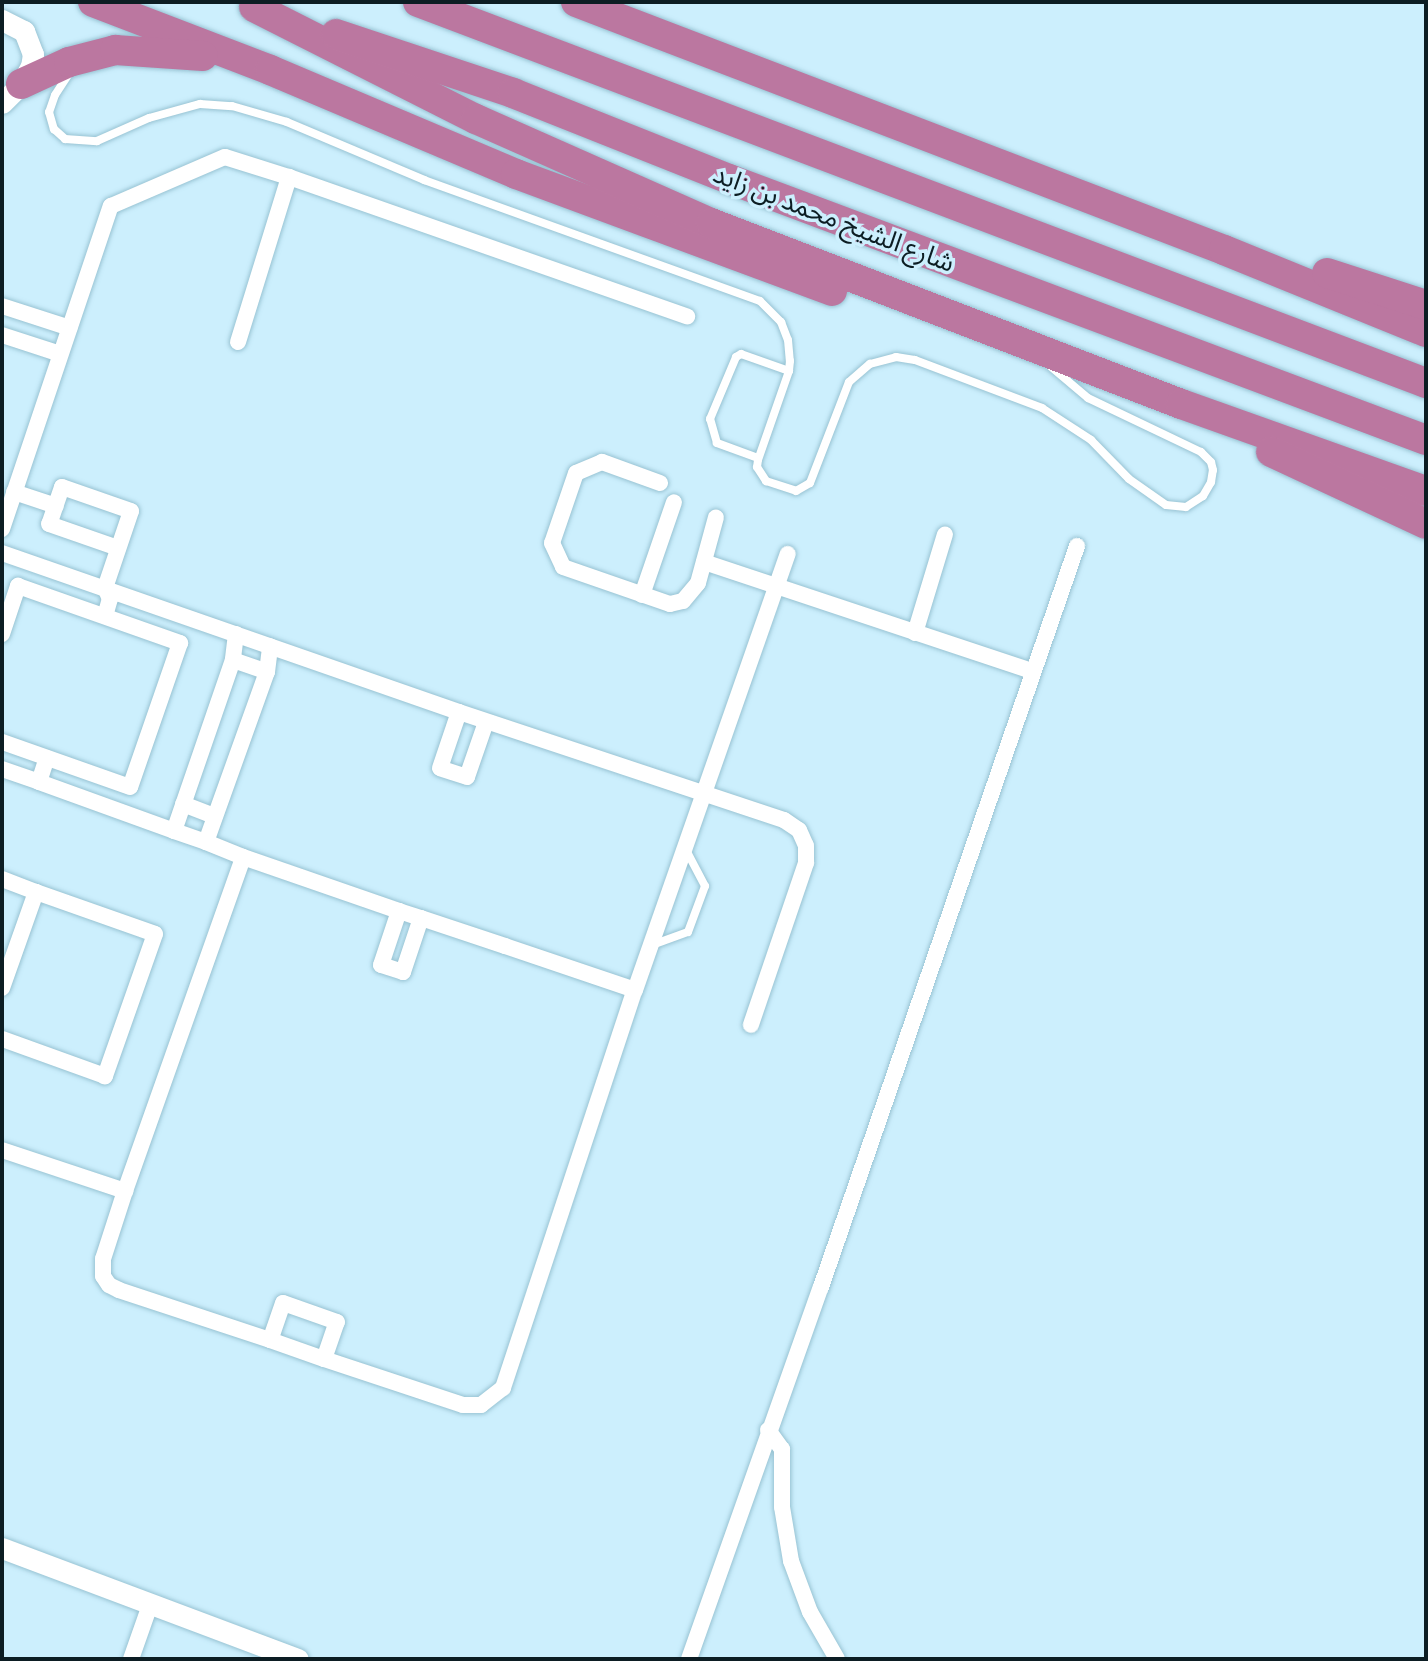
<!DOCTYPE html>
<html>
<head>
<meta charset="utf-8">
<style>
  body { margin:0 }
  #map { position:relative; width:1428px; height:1661px; overflow:hidden; background:#cceffd; font-family:"PT Sans Narrow","Noto Sans Arabic",sans-serif }
  div>[style] { position:absolute }
  [style*='--x'] { left:calc(var(--x)*1px); top:calc(var(--y)*1px); width:calc(var(--w)*1px); rotate:calc(var(--a)*1deg) }
  .roads { filter:drop-shadow(0 0 2px #98c3d3) drop-shadow(0 0 2px #98c3d3) }
  .service>* { height:8px; margin:-4px; padding:0 4px; transform-origin:4px; border-radius:4px; background:#fff }
  .minor>* { height:16px; margin:-8px; padding:0 8px; transform-origin:8px; border-radius:8px; background:#fff }
  .tertiary>* { height:21px; margin:-10.5px; padding:0 10.5px; transform-origin:10.5px; border-radius:10.5px; background:#fff }
  .motorway>* { height:30px; margin:-15px; padding:0 15px; transform-origin:15px; border-radius:15px; background:#bb77a0 }
  span { translate:-50% -50%; white-space:nowrap; text-align:center; line-height:1.15; -webkit-text-stroke:7px #cceffd; paint-order:stroke }
  .street-label { font-size:26px; color:#0c1d23 }
  .frame { position:absolute; inset:0; border:4px solid #0c1d23; pointer-events:none }
</style>
</head>
<body>
<div id="map">
  <div class="roads">
    <div class="service">
      <div style="--x:70;--y:72;--w:27;--a:123"></div>
      <div style="--x:55;--y:95;--w:18;--a:109"></div>
      <div style="--x:49;--y:112;--w:18;--a:74"></div>
      <div style="--x:54;--y:129;--w:15;--a:42"></div>
      <div style="--x:65;--y:139;--w:32;--a:4"></div>
      <div style="--x:97;--y:141;--w:57;--a:-23.9"></div>
      <div style="--x:149;--y:118;--w:53;--a:-15.4"></div>
      <div style="--x:200;--y:104;--w:32;--a:4"></div>
      <div style="--x:232;--y:106;--w:57;--a:16.2"></div>
      <div style="--x:287;--y:122;--w:149;--a:22.9"></div>
      <div style="--x:424;--y:180;--w:357;--a:19.8"></div>
      <div style="--x:760;--y:301;--w:30;--a:45"></div>
      <div style="--x:781;--y:322;--w:19;--a:69"></div>
      <div style="--x:788;--y:340;--w:21;--a:85"></div>
      <div style="--x:790;--y:361;--w:10;--a:96"></div>
      <div style="--x:789;--y:371;--w:94;--a:109.2"></div>
      <div style="--x:758;--y:460;--w:7;--a:98"></div>
      <div style="--x:757;--y:467;--w:17;--a:57"></div>
      <div style="--x:766;--y:481;--w:32;--a:18"></div>
      <div style="--x:796;--y:491;--w:16;--a:-30"></div>
      <div style="--x:810;--y:483;--w:108;--a:-68.9"></div>
      <div style="--x:849;--y:382;--w:28;--a:-41"></div>
      <div style="--x:870;--y:364;--w:27;--a:-15"></div>
      <div style="--x:896;--y:357;--w:19;--a:9"></div>
      <div style="--x:915;--y:360;--w:136;--a:20.7"></div>
      <div style="--x:1042;--y:408;--w:59;--a:33.1"></div>
      <div style="--x:1091;--y:440;--w:54;--a:45.7"></div>
      <div style="--x:1129;--y:479;--w:45;--a:35.1"></div>
      <div style="--x:1166;--y:505;--w:20;--a:6"></div>
      <div style="--x:1186;--y:507;--w:20;--a:-33"></div>
      <div style="--x:1203;--y:496;--w:16;--a:-60"></div>
      <div style="--x:1211;--y:482;--w:12;--a:-81"></div>
      <div style="--x:1213;--y:470;--w:8;--a:-104"></div>
      <div style="--x:1211;--y:462;--w:14;--a:-135"></div>
      <div style="--x:1201;--y:452;--w:125;--a:-154.5"></div>
      <div style="--x:1088;--y:398;--w:50;--a:-139.9"></div>
      <div style="--x:758;--y:458;--w:44;--a:-159.9"></div>
      <div style="--x:717;--y:443;--w:25;--a:-106"></div>
      <div style="--x:710;--y:419;--w:67;--a:-67.2"></div>
      <div style="--x:736;--y:357;--w:6;--a:-31"></div>
      <div style="--x:741;--y:354;--w:51;--a:19.5"></div>
      <div style="--x:652;--y:945;--w:38;--a:-20"></div>
      <div style="--x:688;--y:932;--w:49;--a:-69.7"></div>
      <div style="--x:705;--y:886;--w:43;--a:-117.8"></div>
    </div>
    <div class="minor">
      <div style="--x:2;--y:306;--w:71;--a:17.9"></div>
      <div style="--x:2;--y:335;--w:61;--a:18.1"></div>
      <div style="--x:238;--y:342;--w:173;--a:-72.8"></div>
      <div style="--x:289;--y:177;--w:422;--a:19.3"></div>
      <div style="--x:660;--y:483;--w:62;--a:-160.1"></div>
      <div style="--x:602;--y:462;--w:28;--a:157"></div>
      <div style="--x:576;--y:473;--w:74;--a:108.9"></div>
      <div style="--x:552;--y:543;--w:26;--a:65"></div>
      <div style="--x:563;--y:567;--w:113;--a:19.1"></div>
      <div style="--x:670;--y:604;--w:13;--a:-13"></div>
      <div style="--x:683;--y:601;--w:23;--a:-50"></div>
      <div style="--x:698;--y:583;--w:68;--a:-74.7"></div>
      <div style="--x:14;--y:492;--w:44;--a:18.4"></div>
      <div style="--x:2;--y:529;--w:341;--a:-71.4"></div>
      <div style="--x:111;--y:206;--w:124;--a:-23.3"></div>
      <div style="--x:225;--y:157;--w:67;--a:17.4"></div>
      <div style="--x:2;--y:553;--w:484;--a:19.2"></div>
      <div style="--x:704;--y:562;--w:345;--a:18.4"></div>
      <div style="--x:642;--y:595;--w:98;--a:-71"></div>
      <div style="--x:105;--y:616;--w:18;--a:-74"></div>
      <div style="--x:110;--y:599;--w:12;--a:-114"></div>
      <div style="--x:105;--y:588;--w:81;--a:-71.3"></div>
      <div style="--x:131;--y:511;--w:73;--a:-160.8"></div>
      <div style="--x:62;--y:487;--w:39;--a:109"></div>
      <div style="--x:49;--y:524;--w:73;--a:19.2"></div>
      <div style="--x:915;--y:633;--w:103;--a:-73.1"></div>
      <div style="--x:2;--y:634;--w:51;--a:-71.6"></div>
      <div style="--x:18;--y:586;--w:172;--a:19.4"></div>
      <div style="--x:180;--y:643;--w:152;--a:109.1"></div>
      <div style="--x:130;--y:787;--w:136;--a:-160.6"></div>
      <div style="--x:236;--y:634;--w:26;--a:97"></div>
      <div style="--x:233;--y:660;--w:36;--a:19"></div>
      <div style="--x:486;--y:722;--w:58;--a:109.1"></div>
      <div style="--x:467;--y:777;--w:28;--a:-162"></div>
      <div style="--x:440;--y:768;--w:59;--a:-71.3"></div>
      <div style="--x:459;--y:712;--w:342;--a:18.4"></div>
      <div style="--x:784;--y:820;--w:18;--a:34"></div>
      <div style="--x:799;--y:830;--w:17;--a:66"></div>
      <div style="--x:806;--y:846;--w:17;--a:90"></div>
      <div style="--x:806;--y:863;--w:171;--a:108.8"></div>
      <div style="--x:2;--y:769;--w:39;--a:19"></div>
      <div style="--x:39;--y:782;--w:25;--a:-72"></div>
      <div style="--x:39;--y:782;--w:144;--a:19.9"></div>
      <div style="--x:183;--y:804;--w:34;--a:21"></div>
      <div style="--x:206;--y:842;--w:34;--a:-161"></div>
      <div style="--x:174;--y:831;--w:181;--a:-71"></div>
      <div style="--x:243;--y:857;--w:165;--a:19.1"></div>
      <div style="--x:2;--y:879;--w:36;--a:21"></div>
      <div style="--x:421;--y:918;--w:57;--a:108.4"></div>
      <div style="--x:403;--y:972;--w:23;--a:-162"></div>
      <div style="--x:381;--y:965;--w:57;--a:-71.6"></div>
      <div style="--x:399;--y:911;--w:23;--a:18"></div>
      <div style="--x:421;--y:918;--w:89;--a:18.4"></div>
      <div style="--x:505;--y:946;--w:137;--a:18.7"></div>
      <div style="--x:2;--y:988;--w:102;--a:-70.5"></div>
      <div style="--x:36;--y:892;--w:126;--a:19.4"></div>
      <div style="--x:155;--y:934;--w:151;--a:109.4"></div>
      <div style="--x:105;--y:1076;--w:109;--a:-160.2"></div>
      <div style="--x:2;--y:1150;--w:130;--a:18.4"></div>
      <div style="--x:270;--y:1340;--w:159;--a:-161.7"></div>
      <div style="--x:119;--y:1290;--w:11;--a:-153"></div>
      <div style="--x:109;--y:1285;--w:11;--a:-124"></div>
      <div style="--x:103;--y:1276;--w:17;--a:-90"></div>
      <div style="--x:103;--y:1259;--w:71;--a:-72.1"></div>
      <div style="--x:125;--y:1191;--w:354;--a:-70.5"></div>
      <div style="--x:243;--y:857;--w:40;--a:-158"></div>
      <div style="--x:206;--y:842;--w:181;--a:-70.3"></div>
      <div style="--x:267;--y:672;--w:26;--a:-83"></div>
      <div style="--x:324;--y:1359;--w:39;--a:-71"></div>
      <div style="--x:337;--y:1322;--w:57;--a:-160.6"></div>
      <div style="--x:283;--y:1303;--w:39;--a:109"></div>
      <div style="--x:270;--y:1340;--w:57;--a:19.4"></div>
      <div style="--x:324;--y:1359;--w:146;--a:18.3"></div>
      <div style="--x:463;--y:1405;--w:18;--a:0"></div>
      <div style="--x:481;--y:1405;--w:28;--a:-38"></div>
      <div style="--x:503;--y:1388;--w:419;--a:-71.7"></div>
      <div style="--x:635;--y:990;--w:462;--a:-70.7"></div>
      <div style="--x:768;--y:1430;--w:24;--a:54"></div>
      <div style="--x:782;--y:1449;--w:58;--a:90"></div>
      <div style="--x:782;--y:1507;--w:55;--a:80.5"></div>
      <div style="--x:791;--y:1561;--w:54;--a:69.6"></div>
      <div style="--x:810;--y:1612;--w:54;--a:60.1"></div>
      <div style="--x:131;--y:1659;--w:57;--a:-70.6"></div>
      <div style="--x:689;--y:1659;--w:395;--a:-70.5"></div>
      <div style="--x:821;--y:1287;--w:784;--a:-70.94"></div>
    </div>
    <div class="tertiary">
      <div style="--x:2;--y:20;--w:25;--a:27"></div>
      <div style="--x:24;--y:31;--w:25;--a:69"></div>
      <div style="--x:33;--y:54;--w:12;--a:99"></div>
      <div style="--x:31;--y:66;--w:21;--a:119"></div>
      <div style="--x:21;--y:84;--w:27;--a:135"></div>
      <div style="--x:2;--y:1548;--w:316;--a:20.6"></div>
    </div>
    <div class="motorway">
      <div style="--x:93;--y:2;--w:190;--a:21"></div>
      <div style="--x:270;--y:70;--w:267;--a:22.9"></div>
      <div style="--x:516;--y:174;--w:337;--a:20.3"></div>
      <div style="--x:418;--y:2;--w:1078;--a:20.71"></div>
      <div style="--x:576;--y:2;--w:694;--a:20.94"></div>
      <div style="--x:1224;--y:250;--w:218;--a:22.1"></div>
      <div style="--x:254;--y:7;--w:249;--a:26.8"></div>
      <div style="--x:476;--y:119;--w:257;--a:23.9"></div>
      <div style="--x:711;--y:223;--w:504;--a:21.06"></div>
      <div style="--x:1181;--y:404;--w:260;--a:19.6"></div>
      <div style="--x:336;--y:34;--w:187;--a:18.4"></div>
      <div style="--x:513;--y:93;--w:232;--a:21.7"></div>
      <div style="--x:729;--y:179;--w:744;--a:20.53"></div>
      <div style="--x:21;--y:84;--w:53;--a:-24.6"></div>
      <div style="--x:69;--y:62;--w:48;--a:-14.6"></div>
      <div style="--x:115;--y:50;--w:88;--a:3.9"></div>
      <div style="--x:1327;--y:273;--w:104;--a:17.9"></div>
      <div style="--x:1271;--y:452;--w:171;--a:24.9"></div>
    </div>
  </div>
  <div class="street-label">
    <span style="left:834px;top:218px;rotate:21deg">شارع الشيخ محمد بن زايد</span>
  </div>
  <div class="frame"></div>
</div>
</body>
</html>
